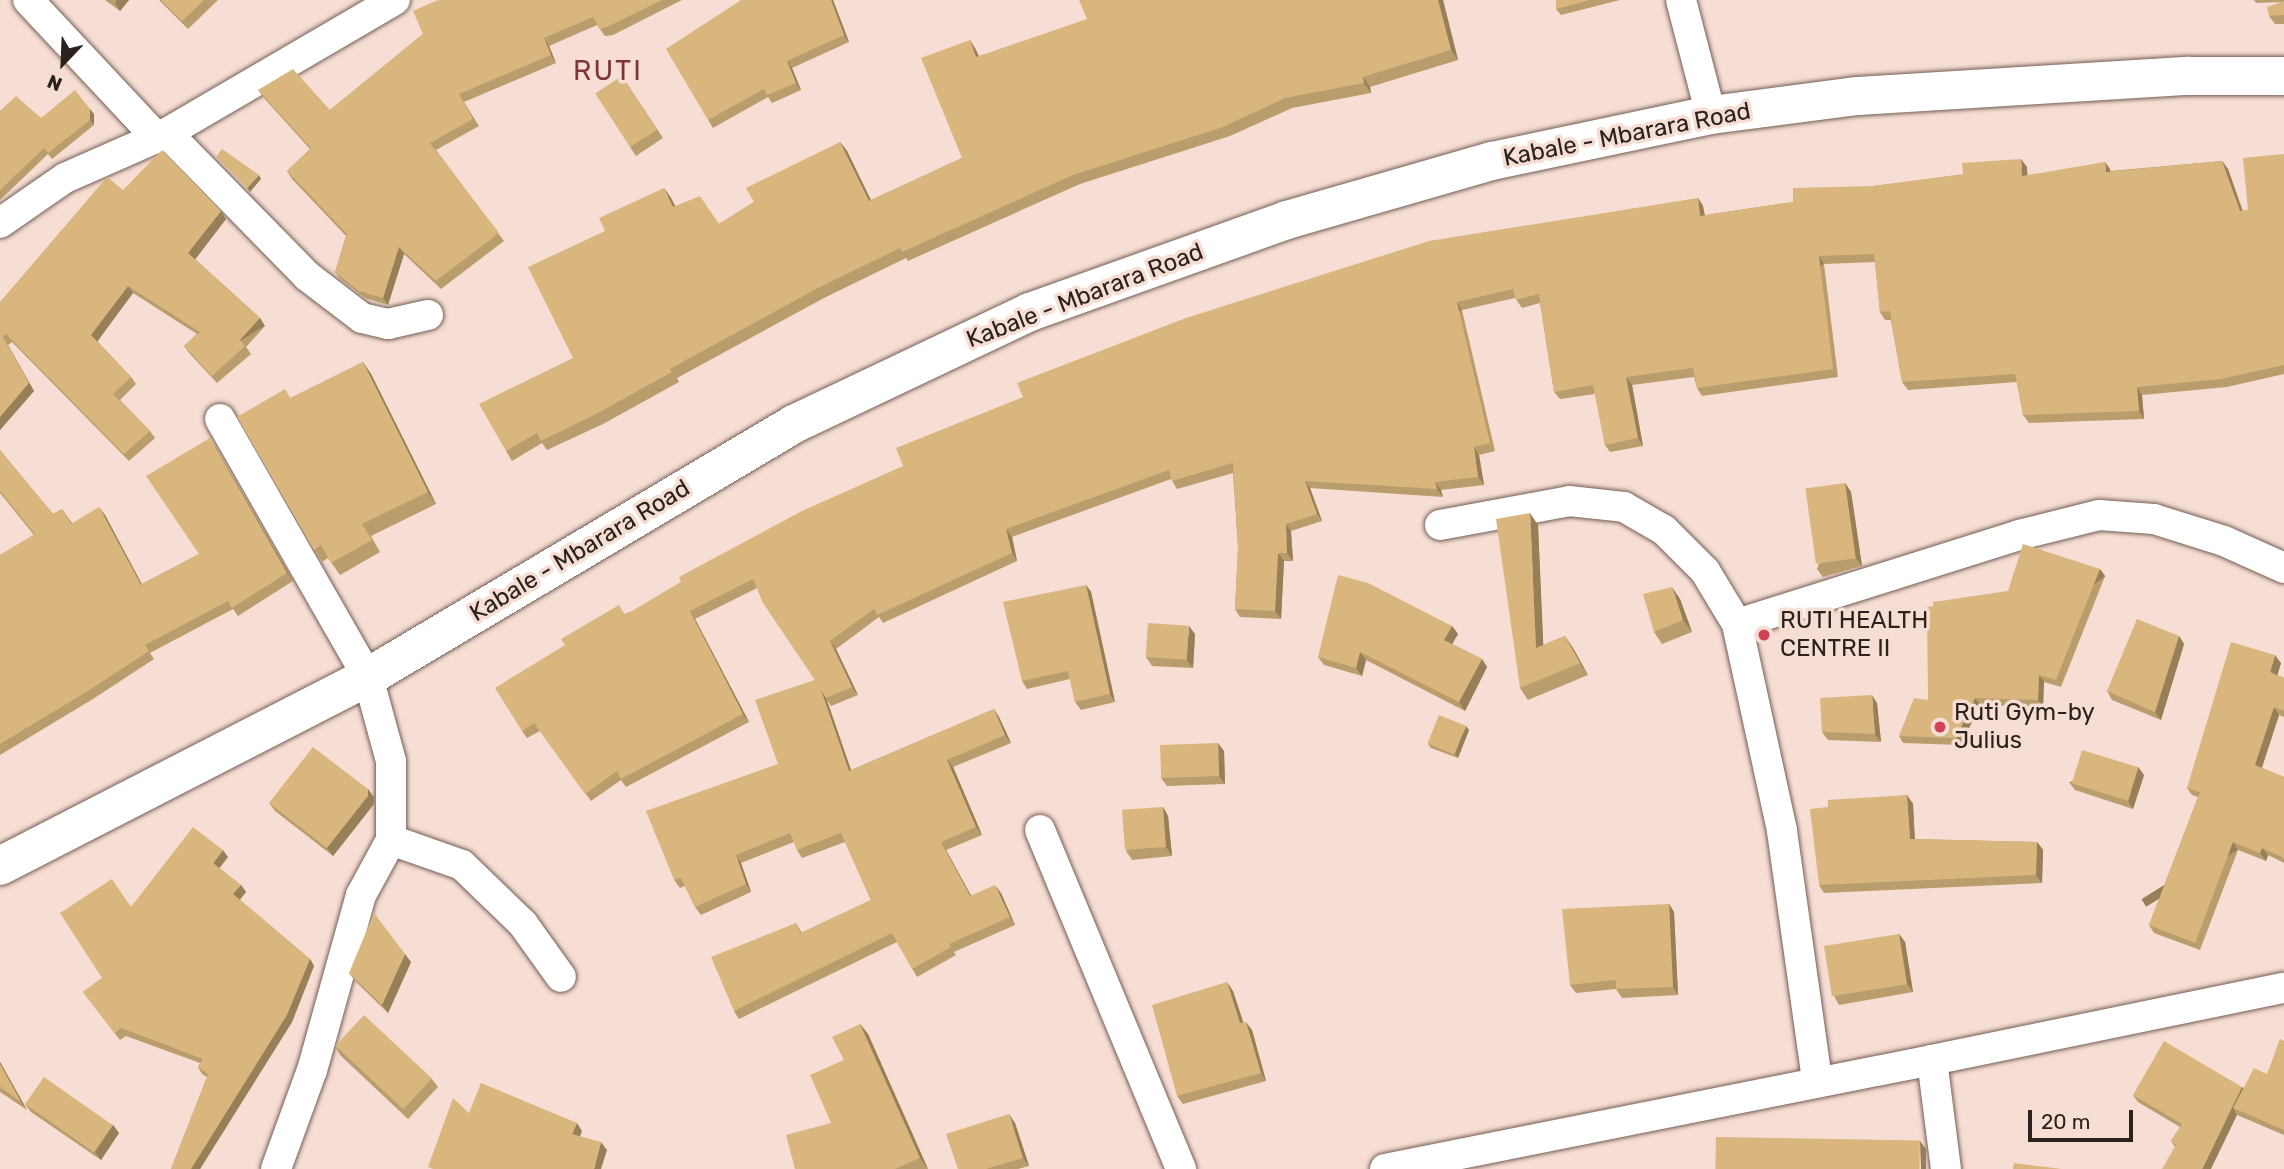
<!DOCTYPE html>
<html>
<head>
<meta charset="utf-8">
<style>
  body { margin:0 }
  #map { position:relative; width:2284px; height:1169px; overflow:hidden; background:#f7ded4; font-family:Rubik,sans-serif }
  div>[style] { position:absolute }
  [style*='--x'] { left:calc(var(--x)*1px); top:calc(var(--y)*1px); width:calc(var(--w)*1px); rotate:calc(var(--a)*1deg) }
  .roads { filter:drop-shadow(0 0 2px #735e55) drop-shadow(0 0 2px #735e55) }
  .street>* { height:30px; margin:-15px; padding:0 15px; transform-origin:15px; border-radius:15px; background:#fff }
  .primary>* { height:38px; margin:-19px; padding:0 19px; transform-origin:19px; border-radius:19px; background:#fff }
  .wall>* { inset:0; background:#ba9d6c }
  .shaded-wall>* { inset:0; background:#977f58; transform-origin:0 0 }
  .building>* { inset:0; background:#d8b67e; transform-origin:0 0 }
  .dots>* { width:19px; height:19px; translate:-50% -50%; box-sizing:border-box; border:4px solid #f7ded4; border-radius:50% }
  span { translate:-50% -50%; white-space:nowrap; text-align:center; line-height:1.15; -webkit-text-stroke:7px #f7ded4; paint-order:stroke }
  .street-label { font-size:24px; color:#2b221e }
  .poi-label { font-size:24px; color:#2b221e }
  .left { translate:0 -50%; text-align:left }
  .quarter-label { font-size:28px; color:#7d353b; letter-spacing:2px }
  .north { position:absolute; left:28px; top:28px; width:70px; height:70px; -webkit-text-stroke:5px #f7ded4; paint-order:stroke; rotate:203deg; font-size:19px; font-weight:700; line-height:28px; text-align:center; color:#2b221e }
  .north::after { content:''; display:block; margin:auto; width:24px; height:32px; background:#2b221e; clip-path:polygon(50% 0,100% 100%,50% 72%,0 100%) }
  .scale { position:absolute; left:2028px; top:1110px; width:105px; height:32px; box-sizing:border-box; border:4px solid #2b221e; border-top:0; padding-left:9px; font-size:21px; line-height:24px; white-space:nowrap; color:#2b221e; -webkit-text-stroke:5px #f7ded4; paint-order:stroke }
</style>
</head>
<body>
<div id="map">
  <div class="roads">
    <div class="street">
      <div style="--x:28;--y:0;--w:189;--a:46.9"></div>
      <div style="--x:1681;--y:0;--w:119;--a:75.4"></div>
      <div style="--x:167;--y:133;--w:200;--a:45.6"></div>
      <div style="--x:307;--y:276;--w:69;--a:37.4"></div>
      <div style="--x:362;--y:318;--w:27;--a:13"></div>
      <div style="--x:388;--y:324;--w:41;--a:-12.7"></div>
      <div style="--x:0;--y:223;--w:79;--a:-34.7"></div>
      <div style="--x:65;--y:178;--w:111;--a:-23.8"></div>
      <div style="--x:167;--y:133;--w:264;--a:-30.3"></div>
      <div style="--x:220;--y:419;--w:297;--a:60.2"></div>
      <div style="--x:368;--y:677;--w:87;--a:74.7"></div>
      <div style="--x:391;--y:761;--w:79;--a:90"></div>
      <div style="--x:391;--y:840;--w:63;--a:118.6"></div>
      <div style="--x:361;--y:895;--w:182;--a:105.6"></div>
      <div style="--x:312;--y:1070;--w:105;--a:110"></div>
      <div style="--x:1440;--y:525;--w:131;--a:-10.5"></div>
      <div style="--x:1569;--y:501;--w:55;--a:6.2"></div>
      <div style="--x:1624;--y:507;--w:46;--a:29.9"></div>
      <div style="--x:1664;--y:530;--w:58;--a:45"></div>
      <div style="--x:1705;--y:571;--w:62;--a:58.9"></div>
      <div style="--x:1737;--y:624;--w:212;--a:77.7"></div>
      <div style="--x:1782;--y:831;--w:251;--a:82"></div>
      <div style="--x:1737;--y:624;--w:296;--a:-17.5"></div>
      <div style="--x:2019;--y:535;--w:82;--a:-14"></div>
      <div style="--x:2099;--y:515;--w:55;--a:4.2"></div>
      <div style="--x:2154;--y:519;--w:73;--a:17.4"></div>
      <div style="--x:2224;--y:541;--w:66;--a:24.2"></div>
      <div style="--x:1040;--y:830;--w:367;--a:67.4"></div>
      <div style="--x:391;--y:840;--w:75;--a:19.4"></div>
      <div style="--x:462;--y:865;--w:85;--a:44"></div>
      <div style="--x:523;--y:924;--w:65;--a:54.4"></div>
      <div style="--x:1932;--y:1060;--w:359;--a:-11.6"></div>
      <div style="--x:1385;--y:1169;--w:558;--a:-11.27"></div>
      <div style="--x:1932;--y:1060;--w:110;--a:82.7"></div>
    </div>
    <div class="primary">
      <div style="--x:0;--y:866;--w:414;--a:-27.2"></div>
      <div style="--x:368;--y:677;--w:495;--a:-30.7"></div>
      <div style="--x:794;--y:424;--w:261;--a:-25.4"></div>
      <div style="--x:1030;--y:312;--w:273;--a:-19.7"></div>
      <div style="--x:1287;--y:220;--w:213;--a:-16.1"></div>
      <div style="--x:1492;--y:161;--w:224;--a:-11.9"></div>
      <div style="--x:1711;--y:115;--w:148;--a:-7.4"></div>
      <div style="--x:1858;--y:96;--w:331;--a:-3.5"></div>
      <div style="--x:2188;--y:76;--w:96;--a:0"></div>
    </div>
  </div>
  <div class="wall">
    <div style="clip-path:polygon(105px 0,129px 0,120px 11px)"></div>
    <div style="clip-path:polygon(159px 0,218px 0,188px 29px)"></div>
    <div style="clip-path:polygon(438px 0,682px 0,613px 35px,605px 36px,597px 25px,549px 46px,556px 63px,464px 102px,479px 126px,436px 150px,504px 241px,441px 289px,404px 254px,388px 305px,365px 298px,340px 279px,335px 272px,346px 236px,292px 179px,287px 171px,310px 149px,263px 97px,258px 90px,330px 110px,423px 34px)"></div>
    <div style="clip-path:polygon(741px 0,833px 0,849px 42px,792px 68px,801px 90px,772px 103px,768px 97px,713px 128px,708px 120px)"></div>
    <div style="clip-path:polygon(1443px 0,1458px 60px,1370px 87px,1371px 93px,1292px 108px,1230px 136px,1080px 184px,908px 261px,906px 258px,824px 298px,677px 378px,679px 382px,603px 424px,547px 450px,542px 443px,512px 461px,506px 451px,573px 358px,605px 231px,664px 188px,671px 198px,675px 206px,719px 224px,754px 202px,840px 142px,847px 151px,871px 200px,962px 158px,970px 40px,976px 50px,979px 56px)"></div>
    <div style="clip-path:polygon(1556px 0,1620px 0,1561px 15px,1556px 9px)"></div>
    <div style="clip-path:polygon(2254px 0,2284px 0,2284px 24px,2275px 24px,2269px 16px,2282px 2px,2256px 3px)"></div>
    <div style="clip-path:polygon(622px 76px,663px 138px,636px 156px,630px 147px)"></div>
    <div style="clip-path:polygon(0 111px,41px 118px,94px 114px,94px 125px,52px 159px,48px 154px,0 200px)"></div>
    <div style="clip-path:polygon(2284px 154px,2284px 374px,2227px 387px,2142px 395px,2144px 419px,2029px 423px,2023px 415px,2017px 382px,1908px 390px,1902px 382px,1891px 320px,1885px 320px,1880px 312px,1875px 262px,1824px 264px,1838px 377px,1702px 396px,1697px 388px,1694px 377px,1632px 385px,1643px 446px,1610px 452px,1605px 445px,1595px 394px,1560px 399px,1554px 392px,1540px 303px,1522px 308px,1515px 298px,1462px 310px,1495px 451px,1479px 455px,1484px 485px,1441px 490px,1443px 497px,1310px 488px,1322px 521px,1291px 531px,1293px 561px,1284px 561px,1281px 619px,1240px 617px,1235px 609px,1238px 547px,1233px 473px,1177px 489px,1171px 479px,1012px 537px,1017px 561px,883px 623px,879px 617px,836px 649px,858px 695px,831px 706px,827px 700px,851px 770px,994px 709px,999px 717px,1011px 743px,953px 767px,982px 835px,946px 850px,971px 895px,1001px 893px,1015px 925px,954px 952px,956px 955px,917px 977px,897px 942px,739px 1019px,734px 1011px,796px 923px,802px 933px,871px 900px,845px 842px,802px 858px,797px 850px,794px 842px,741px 863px,751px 892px,701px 915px,695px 907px,685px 886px,680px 888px,674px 880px,778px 764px,815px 680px,757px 588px,695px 619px,749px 722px,626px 787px,621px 780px,591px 801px,540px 731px,527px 738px,522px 731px,625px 614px,1698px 198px,1703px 206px,1705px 215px,1793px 202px,1873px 186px,2027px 167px,2027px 175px,2110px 169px,2110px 171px,2222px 161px,2228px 169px,2243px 211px,2248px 210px)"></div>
    <div style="clip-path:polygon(123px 190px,226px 219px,195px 259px,260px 318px,265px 326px,246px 347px,251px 354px,217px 383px,190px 354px,184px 346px,197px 334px,133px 293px,97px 341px,131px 377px,136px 384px,120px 400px,150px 431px,155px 438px,129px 461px,12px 342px,8px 345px,34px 391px,0 430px,0 302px)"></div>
    <div style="clip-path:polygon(363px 362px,371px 374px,436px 504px,371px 536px,380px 552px,340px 575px,328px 558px,322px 562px,314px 550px,291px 398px)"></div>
    <div style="clip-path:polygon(215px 446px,293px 581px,238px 616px,233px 609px,150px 653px,154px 659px,93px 699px,0 755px,0 555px,34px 535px,0 493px,0 450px,53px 514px,62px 509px,72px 523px,105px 515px,142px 584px,199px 554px)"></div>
    <div style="clip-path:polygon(1845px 483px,1851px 492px,1862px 566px,1823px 577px,1817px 569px)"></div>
    <div style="clip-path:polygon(1538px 525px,1543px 645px,1565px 636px,1573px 648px,1588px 675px,1528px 700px,1520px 688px)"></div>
    <div style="clip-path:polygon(2105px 576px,2061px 687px,2044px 682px,2043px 707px,1980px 705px,1961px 745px,1903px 743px,1899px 736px,1928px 700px,2008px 591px)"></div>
    <div style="clip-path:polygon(1086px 585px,1091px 592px,1115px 702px,1081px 710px,1075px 702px,1070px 679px,1027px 689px,1022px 681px)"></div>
    <div style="clip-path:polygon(1680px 599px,1692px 632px,1662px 644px,1654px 632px)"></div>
    <div style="clip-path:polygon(1452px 626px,1458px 634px,1452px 644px,1482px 659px,1487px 667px,1465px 711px,1366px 660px,1362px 676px,1324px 665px,1318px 657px)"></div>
    <div style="clip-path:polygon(1195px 634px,1193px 668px,1152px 666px,1146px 657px)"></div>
    <div style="clip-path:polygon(2179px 636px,2184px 644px,2161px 720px,2112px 700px,2107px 691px)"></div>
    <div style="clip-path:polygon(2281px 663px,2277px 675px,2284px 678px,2284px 717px,2279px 715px,2262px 768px,2284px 777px,2284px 863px,2268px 855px,2266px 861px,2238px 850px,2200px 950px,2154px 933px,2149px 925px,2198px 797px,2192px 795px,2187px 788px)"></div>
    <div style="clip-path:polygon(1877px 703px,1881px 742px,1828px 740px,1822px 732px)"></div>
    <div style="clip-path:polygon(1469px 730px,1458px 758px,1431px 748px,1428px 744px)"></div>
    <div style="clip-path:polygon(1224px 751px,1225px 784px,1167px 786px,1161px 778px)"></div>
    <div style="clip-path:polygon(2138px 767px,2144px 775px,2133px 809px,2075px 790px,2069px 782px)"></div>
    <div style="clip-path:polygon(1907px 795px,1913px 804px,1915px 839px,2037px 842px,2043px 850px,2042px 883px,1824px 893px,1819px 885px,1828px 807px)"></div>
    <div style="clip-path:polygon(374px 797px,374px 804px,333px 856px,275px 811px,269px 803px)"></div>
    <div style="clip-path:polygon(1163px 807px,1168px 816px,1172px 856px,1132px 860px,1126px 851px)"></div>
    <div style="clip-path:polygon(228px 857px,219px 868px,241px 885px,246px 892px,240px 900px,310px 959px,314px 966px,292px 1022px,200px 1169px,171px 1169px,207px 1077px,202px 1074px,198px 1067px,200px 1063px,126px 1036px,120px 1040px,83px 992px,102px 978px,131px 907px)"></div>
    <div style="clip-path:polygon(1669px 904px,1674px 912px,1678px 995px,1622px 998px,1616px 989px,1576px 993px,1570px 985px)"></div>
    <div style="clip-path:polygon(1899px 934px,1905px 942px,1913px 992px,1839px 1005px,1834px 996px)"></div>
    <div style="clip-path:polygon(411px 962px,388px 1013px,355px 981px,349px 973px)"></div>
    <div style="clip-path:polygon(1233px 991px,1243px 1022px,1252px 1030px,1266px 1081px,1183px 1104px,1177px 1096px)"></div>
    <div style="clip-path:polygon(860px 1024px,868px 1034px,928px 1169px,795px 1169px,831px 1123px,844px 1060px)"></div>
    <div style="clip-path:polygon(2284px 1041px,2284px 1135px,2237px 1115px,2175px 1147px,2171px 1141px,2180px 1127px,2138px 1102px,2133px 1095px,2242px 1087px,2243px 1088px,2267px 1074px)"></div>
    <div style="clip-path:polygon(335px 1046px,432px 1079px,438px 1087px,408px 1119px,340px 1055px)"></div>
    <div style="clip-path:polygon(0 1062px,27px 1110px,0 1092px)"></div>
    <div style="clip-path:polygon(25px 1104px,113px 1125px,119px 1133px,101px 1160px,31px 1112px)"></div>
    <div style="clip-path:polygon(1015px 1123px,1029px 1166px,1018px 1169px,958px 1169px)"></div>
  </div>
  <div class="shaded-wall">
    <div style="clip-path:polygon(117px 0,129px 0,120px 11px,115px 3px)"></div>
    <div style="clip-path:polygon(831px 0,833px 0,849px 42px,844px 35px)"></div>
    <div style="clip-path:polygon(1438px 0,1443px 0,1458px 60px,1451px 50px)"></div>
    <div style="clip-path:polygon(544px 38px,549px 46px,556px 63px,551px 55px)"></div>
    <div style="clip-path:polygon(970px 40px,976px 50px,983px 66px,976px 57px)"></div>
    <div style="clip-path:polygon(787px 61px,792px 68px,801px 90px,796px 83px)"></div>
    <div style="clip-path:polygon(1363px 77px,1370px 87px,1371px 93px,1364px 83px)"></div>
    <div style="clip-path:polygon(90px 109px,94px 114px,94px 125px,90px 120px)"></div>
    <div style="clip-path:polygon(840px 142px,847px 151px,876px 211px,869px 201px)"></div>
    <div style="clip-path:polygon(2021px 159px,2027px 167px,2028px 184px,2022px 176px)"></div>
    <div style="clip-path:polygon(2222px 161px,2228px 169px,2245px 219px,2240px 211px)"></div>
    <div style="clip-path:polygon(2105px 162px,2110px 169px,2112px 180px,2106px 172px)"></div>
    <div style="clip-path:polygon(259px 175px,261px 179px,250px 192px,247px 188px)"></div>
    <div style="clip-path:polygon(664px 188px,671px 198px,680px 216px,673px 207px)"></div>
    <div style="clip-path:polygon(1698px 198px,1703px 206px,1706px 224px,1700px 216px)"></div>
    <div style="clip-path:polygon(221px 211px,226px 219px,194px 261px,188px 253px)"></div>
    <div style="clip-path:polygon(399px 247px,404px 254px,388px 305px,383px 298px)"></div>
    <div style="left:1819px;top:256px;width:9px;height:114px;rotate:58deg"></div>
    <div style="clip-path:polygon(128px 286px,133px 293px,97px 342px,91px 335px)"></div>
    <div style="left:1457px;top:302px;width:9px;height:145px;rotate:58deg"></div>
    <div style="left:260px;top:318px;width:9px;height:30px;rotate:58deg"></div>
    <div style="clip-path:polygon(3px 337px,34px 391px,0 430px,0 417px)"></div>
    <div style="clip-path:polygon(363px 362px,371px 374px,436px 504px,428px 492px)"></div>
    <div style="clip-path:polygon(1626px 377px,1632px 385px,1643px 446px,1638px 438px)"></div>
    <div style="clip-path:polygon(2137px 387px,2142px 395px,2144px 419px,2139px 411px)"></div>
    <div style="clip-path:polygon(210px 438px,215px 446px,293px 581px,287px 573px)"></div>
    <div style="clip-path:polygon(1474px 447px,1479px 455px,1484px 485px,1478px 477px)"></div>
    <div style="clip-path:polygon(1305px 481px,1310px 488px,1322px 521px,1317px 514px)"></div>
    <div style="clip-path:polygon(1435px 482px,1441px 490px,1443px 497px,1437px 489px)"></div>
    <div style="clip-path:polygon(1845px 483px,1851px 492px,1862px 566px,1856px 558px)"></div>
    <div style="clip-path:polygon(99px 507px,105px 515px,146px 593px,141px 585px)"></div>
    <div style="clip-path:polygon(1530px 513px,1538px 525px,1544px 660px,1536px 648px)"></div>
    <div style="clip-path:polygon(1286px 524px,1291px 531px,1293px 561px,1287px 553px)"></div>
    <div style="clip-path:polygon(1006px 529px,1012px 537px,1017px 561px,1012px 553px)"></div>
    <div style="clip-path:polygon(1278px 553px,1284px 561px,1281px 619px,1275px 611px)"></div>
    <div style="left:2100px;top:569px;width:9px;height:119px;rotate:54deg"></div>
    <div style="clip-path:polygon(1086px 585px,1091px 592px,1115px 702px,1110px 694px)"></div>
    <div style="clip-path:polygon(1672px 587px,1680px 599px,1692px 632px,1683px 620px)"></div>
    <div style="clip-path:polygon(690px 611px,695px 619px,749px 722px,743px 714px)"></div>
    <div style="clip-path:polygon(1189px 626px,1195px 634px,1193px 668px,1187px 660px)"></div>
    <div style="clip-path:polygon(1452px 626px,1458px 634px,1450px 648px,1444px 640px)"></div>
    <div style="clip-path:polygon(1565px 636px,1573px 648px,1588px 675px,1580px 663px)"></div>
    <div style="clip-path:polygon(2179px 636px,2184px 644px,2161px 720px,2155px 712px)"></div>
    <div style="clip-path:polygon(830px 641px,836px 649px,858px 695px,852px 687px)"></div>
    <div style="clip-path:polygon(1360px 652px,1366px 660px,1362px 676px,1356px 668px)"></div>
    <div style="clip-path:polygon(2275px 655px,2281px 663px,2276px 680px,2270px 672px)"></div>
    <div style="clip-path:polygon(1482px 659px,1487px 667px,1465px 711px,1459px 702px)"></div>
    <div style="clip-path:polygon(2039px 675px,2044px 682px,2043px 707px,2038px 700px)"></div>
    <div style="clip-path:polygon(821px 690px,826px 698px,854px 779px,849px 771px)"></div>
    <div style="clip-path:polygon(1872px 695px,1877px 703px,1881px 742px,1875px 734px)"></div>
    <div style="clip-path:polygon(1975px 698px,1980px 705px,1961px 745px,1956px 738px)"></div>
    <div style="clip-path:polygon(2274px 707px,2279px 715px,2260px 773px,2255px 765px)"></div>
    <div style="clip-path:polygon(994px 709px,999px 717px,1011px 743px,1005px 735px)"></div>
    <div style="clip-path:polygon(1466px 726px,1469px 730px,1458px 758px,1455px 754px)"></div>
    <div style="clip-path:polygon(1218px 743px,1224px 751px,1225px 784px,1219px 776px)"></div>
    <div style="clip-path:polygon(947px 760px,953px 767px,982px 835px,976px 827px)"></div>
    <div style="clip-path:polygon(2138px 767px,2144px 775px,2133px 809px,2128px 801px)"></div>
    <div style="clip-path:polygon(368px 789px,374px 797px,374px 804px,333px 856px,327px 848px)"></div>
    <div style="clip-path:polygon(1907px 795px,1913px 804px,1915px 847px,1910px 839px)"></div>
    <div style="clip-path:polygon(1163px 807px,1168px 816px,1172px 856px,1166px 847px)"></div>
    <div style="clip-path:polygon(941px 842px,946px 850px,975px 904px,970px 896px)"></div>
    <div style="clip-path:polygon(2037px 842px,2043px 850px,2042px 883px,2036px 875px)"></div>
    <div style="left:2233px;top:842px;width:9px;height:108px;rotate:58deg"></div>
    <div style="clip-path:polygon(2262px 848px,2268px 855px,2266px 861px,2260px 853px)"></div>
    <div style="clip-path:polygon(223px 850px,228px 857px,218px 870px,213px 863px)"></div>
    <div style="clip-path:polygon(736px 855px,741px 863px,751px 892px,746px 884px)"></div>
    <div style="clip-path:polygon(241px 885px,246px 892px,238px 901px,233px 894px)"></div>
    <div style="clip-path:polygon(995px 885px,1001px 893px,1015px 925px,1010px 917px)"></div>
    <div style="clip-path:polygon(1669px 904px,1674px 912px,1678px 995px,1673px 987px)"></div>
    <div style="clip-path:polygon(1899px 934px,1905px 942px,1913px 992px,1907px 984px)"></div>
    <div style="clip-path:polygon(405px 954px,411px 962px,388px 1013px,382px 1005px)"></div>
    <div style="clip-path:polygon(310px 959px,314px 966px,292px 1022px,200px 1169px,191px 1169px)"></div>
    <div style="clip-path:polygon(1227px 982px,1233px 991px,1246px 1031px,1240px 1023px)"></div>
    <div style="clip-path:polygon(1246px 1022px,1252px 1030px,1266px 1081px,1261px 1073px)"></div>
    <div style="clip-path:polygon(860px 1024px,868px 1034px,928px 1169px,920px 1158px)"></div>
    <div style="clip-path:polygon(0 1062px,27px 1110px,21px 1102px,0 1064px)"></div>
    <div style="clip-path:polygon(2242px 1087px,2248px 1095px,2233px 1108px,2237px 1115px,2211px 1169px,2202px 1169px)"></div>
    <div style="clip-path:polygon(1009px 1114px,1015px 1123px,1029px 1166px,1023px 1158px)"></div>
    <div style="clip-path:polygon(577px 1123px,582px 1131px,578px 1142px,572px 1134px)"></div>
    <div style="clip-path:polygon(113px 1125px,119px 1133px,101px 1160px,95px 1152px)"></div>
    <div style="clip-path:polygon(1920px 1141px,1926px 1149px,1926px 1169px,1921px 1169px)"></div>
    <div style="clip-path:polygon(601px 1142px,607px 1150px,601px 1169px,594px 1169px)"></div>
  </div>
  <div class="building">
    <div style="clip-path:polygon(161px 0,204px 0,182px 21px)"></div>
    <div style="clip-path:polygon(438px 0,662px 0,607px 27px,600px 29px,593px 17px,544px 38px,551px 55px,459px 94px,473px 119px,430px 143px,499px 233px,436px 281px,399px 247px,383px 298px,359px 291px,335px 272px,347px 234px,287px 171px,311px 148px,258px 90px,293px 69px,330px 110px,423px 34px,413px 11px)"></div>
    <div style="clip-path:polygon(741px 0,831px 0,844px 35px,787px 61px,796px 83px,767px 95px,764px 89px,708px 120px,666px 49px)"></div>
    <div style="clip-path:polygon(1079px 0,1438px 0,1451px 50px,1363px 77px,1364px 83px,1285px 98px,1223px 127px,1073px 175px,902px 252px,900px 248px,818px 288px,670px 369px,672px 372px,596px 414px,541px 441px,537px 433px,506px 451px,479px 404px,573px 358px,528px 267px,605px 231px,599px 218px,664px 188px,673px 207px,700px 196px,719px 224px,754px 202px,746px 188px,840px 142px,869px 201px,962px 158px,921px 58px,970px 40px,976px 57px,1087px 19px)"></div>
    <div style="clip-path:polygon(1556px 0,1590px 0,1556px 9px)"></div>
    <div style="clip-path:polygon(2284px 1px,2284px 15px,2269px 16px,2267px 7px)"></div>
    <div style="left:622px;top:76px;width:64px;height:32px;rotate:57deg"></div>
    <div style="clip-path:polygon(75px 90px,90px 109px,90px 120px,48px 153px,44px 148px,0 190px,0 111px,16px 96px,41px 118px)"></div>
    <div style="clip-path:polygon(222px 149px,259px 175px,247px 188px,216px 157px)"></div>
    <div style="clip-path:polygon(162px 150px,221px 211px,188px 253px,260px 318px,240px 340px,245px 346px,212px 376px,184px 346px,200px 332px,128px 286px,91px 335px,131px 377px,113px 394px,150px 431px,124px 454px,6px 334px,3px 337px,29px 383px,0 417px,0 302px,107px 177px,123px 190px)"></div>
    <div style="clip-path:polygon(2284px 154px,2284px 365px,2221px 379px,2137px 387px,2139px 411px,2023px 415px,2015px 374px,1902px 382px,1890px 311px,1880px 312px,1874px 254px,1819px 256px,1833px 369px,1697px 388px,1693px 368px,1626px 377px,1638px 438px,1605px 445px,1593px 385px,1554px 392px,1539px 294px,1516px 300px,1513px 289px,1457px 302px,1490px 443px,1474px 447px,1478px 477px,1435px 482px,1437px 489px,1305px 481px,1317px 514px,1286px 524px,1287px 553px,1278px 553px,1275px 611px,1235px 609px,1238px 547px,1233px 463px,1172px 481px,1169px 470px,1006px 529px,1012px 553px,877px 615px,874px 609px,830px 641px,852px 687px,826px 698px,821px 690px,849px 771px,994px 709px,1005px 735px,947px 760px,976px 827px,941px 842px,970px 896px,995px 885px,1010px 917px,949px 944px,951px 947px,912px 969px,892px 933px,734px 1011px,711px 957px,796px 923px,800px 933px,871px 900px,841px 833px,797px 850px,790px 833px,736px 855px,746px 884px,695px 907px,681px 878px,674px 880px,646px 811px,778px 764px,755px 700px,815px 680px,763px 603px,753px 579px,690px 611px,743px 714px,621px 779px,617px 771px,585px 794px,534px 723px,522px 731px,495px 688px,565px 645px,561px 639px,619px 605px,625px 615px,681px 582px,679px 577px,802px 511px,903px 466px,896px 448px,1023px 397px,1017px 383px,1186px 318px,1429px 241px,1698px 198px,1700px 216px,1793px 202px,1793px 188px,1873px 186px,1963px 174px,1962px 163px,2021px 159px,2022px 176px,2105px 162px,2106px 172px,2222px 161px,2240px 211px,2248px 210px,2243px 158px)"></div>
    <div style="clip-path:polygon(363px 362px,428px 492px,362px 524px,372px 540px,331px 563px,321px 545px,314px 550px,237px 417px,285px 389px,290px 398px)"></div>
    <div style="clip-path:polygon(210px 438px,287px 573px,232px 608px,228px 601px,145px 645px,149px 651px,88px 691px,0 744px,0 555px,35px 534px,0 491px,0 450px,53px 514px,62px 509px,71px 524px,99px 507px,141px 585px,199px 554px,146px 476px)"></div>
    <div style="left:1845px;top:483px;width:76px;height:40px;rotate:82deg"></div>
    <div style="clip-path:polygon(1530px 513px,1536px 648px,1565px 636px,1580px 663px,1520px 688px,1496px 519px)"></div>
    <div style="clip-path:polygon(2023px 544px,2100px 569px,2056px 680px,2039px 675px,2038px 700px,1975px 698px,1956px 738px,1899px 736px,1914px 698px,1928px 700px,1927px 607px,1933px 606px,1933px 602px,2008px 591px)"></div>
    <div style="clip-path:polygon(1338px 575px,1368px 583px,1452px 626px,1444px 640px,1482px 659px,1459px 702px,1360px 652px,1356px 668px,1318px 657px)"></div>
    <div style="clip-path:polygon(1086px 585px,1110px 694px,1075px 702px,1068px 671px,1022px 681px,1003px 602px)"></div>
    <div style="clip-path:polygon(1672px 587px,1683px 620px,1654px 632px,1643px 594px)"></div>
    <div style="clip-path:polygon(2137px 619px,2179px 636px,2155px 712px,2107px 691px)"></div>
    <div style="left:1148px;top:623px;width:41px;height:34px;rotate:4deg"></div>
    <div style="clip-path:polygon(2231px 642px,2275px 655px,2270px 672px,2284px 678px,2284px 711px,2274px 707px,2255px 765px,2284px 777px,2284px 858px,2262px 848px,2260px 853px,2233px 842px,2195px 943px,2149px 925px,2200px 792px,2187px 788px)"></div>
    <div style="clip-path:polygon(1872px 695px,1875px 734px,1822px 732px,1820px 698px)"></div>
    <div style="left:1439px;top:715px;width:29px;height:31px;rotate:22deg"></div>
    <div style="left:1218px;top:743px;width:33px;height:58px;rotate:88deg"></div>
    <div style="clip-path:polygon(313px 747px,368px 789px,368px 796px,327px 848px,269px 803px)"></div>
    <div style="left:2082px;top:750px;width:59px;height:35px;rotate:17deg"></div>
    <div style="clip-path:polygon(1907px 795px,1910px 839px,2037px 842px,2036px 875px,1819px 885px,1810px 809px,1828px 807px,1828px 800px)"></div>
    <div style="left:1163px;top:807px;width:40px;height:41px;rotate:86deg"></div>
    <div style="clip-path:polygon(193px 827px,223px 850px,213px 863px,241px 885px,233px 894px,310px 959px,287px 1015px,191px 1169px,171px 1169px,208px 1074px,198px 1067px,203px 1059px,121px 1028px,115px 1033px,83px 992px,102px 978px,60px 913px,112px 879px,131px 907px)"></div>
    <div style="clip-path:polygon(1669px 904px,1673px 987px,1616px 989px,1616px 980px,1570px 985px,1562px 909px)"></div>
    <div style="clip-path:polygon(374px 913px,405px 954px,382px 1005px,349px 973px)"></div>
    <div style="left:1899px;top:934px;width:51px;height:76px;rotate:81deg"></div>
    <div style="clip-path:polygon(1227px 982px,1240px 1023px,1246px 1022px,1261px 1073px,1177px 1096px,1152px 1005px)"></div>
    <div style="left:364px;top:1015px;width:93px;height:42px;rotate:43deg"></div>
    <div style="clip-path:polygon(860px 1024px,920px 1158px,895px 1169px,795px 1169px,786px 1135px,831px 1123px,810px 1075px,844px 1060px,832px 1037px)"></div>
    <div style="clip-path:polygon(2280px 1039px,2284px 1041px,2284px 1130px,2233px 1108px,2254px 1068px,2267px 1074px)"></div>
    <div style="clip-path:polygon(2164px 1041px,2242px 1087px,2202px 1169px,2162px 1169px,2176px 1145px,2171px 1141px,2182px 1124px,2133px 1095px)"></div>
    <div style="clip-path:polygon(0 1064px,21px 1102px,0 1087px)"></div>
    <div style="left:44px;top:1077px;width:84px;height:33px;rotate:35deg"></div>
    <div style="clip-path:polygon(481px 1083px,577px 1123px,572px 1134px,601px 1142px,594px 1169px,433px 1169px,428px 1167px,453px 1098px,469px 1113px)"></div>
    <div style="clip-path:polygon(1009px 1114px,1023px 1158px,986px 1169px,958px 1169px,946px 1134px)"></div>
    <div style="left:1716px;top:1137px;width:204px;height:32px;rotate:1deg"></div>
    <div style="clip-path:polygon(2014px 1163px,2062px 1169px,2013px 1169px)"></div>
  </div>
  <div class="dots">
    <div style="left:1764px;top:635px;background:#d24256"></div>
    <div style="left:1940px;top:727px;background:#d24256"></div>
  </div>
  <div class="street-label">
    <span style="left:1627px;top:135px;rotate:-11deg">Kabale - Mbarara Road</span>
    <span style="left:1085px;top:296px;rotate:-21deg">Kabale - Mbarara Road</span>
    <span style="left:580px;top:551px;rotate:-31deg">Kabale - Mbarara Road</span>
  </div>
  <div class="poi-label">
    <span class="left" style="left:1780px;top:635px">RUTI HEALTH<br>CENTRE II</span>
    <span class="left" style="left:1954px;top:727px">Ruti Gym-by<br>Julius</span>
  </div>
  <div class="quarter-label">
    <span style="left:608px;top:71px">RUTI</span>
  </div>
  <div class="north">N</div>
  <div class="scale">20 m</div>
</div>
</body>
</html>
